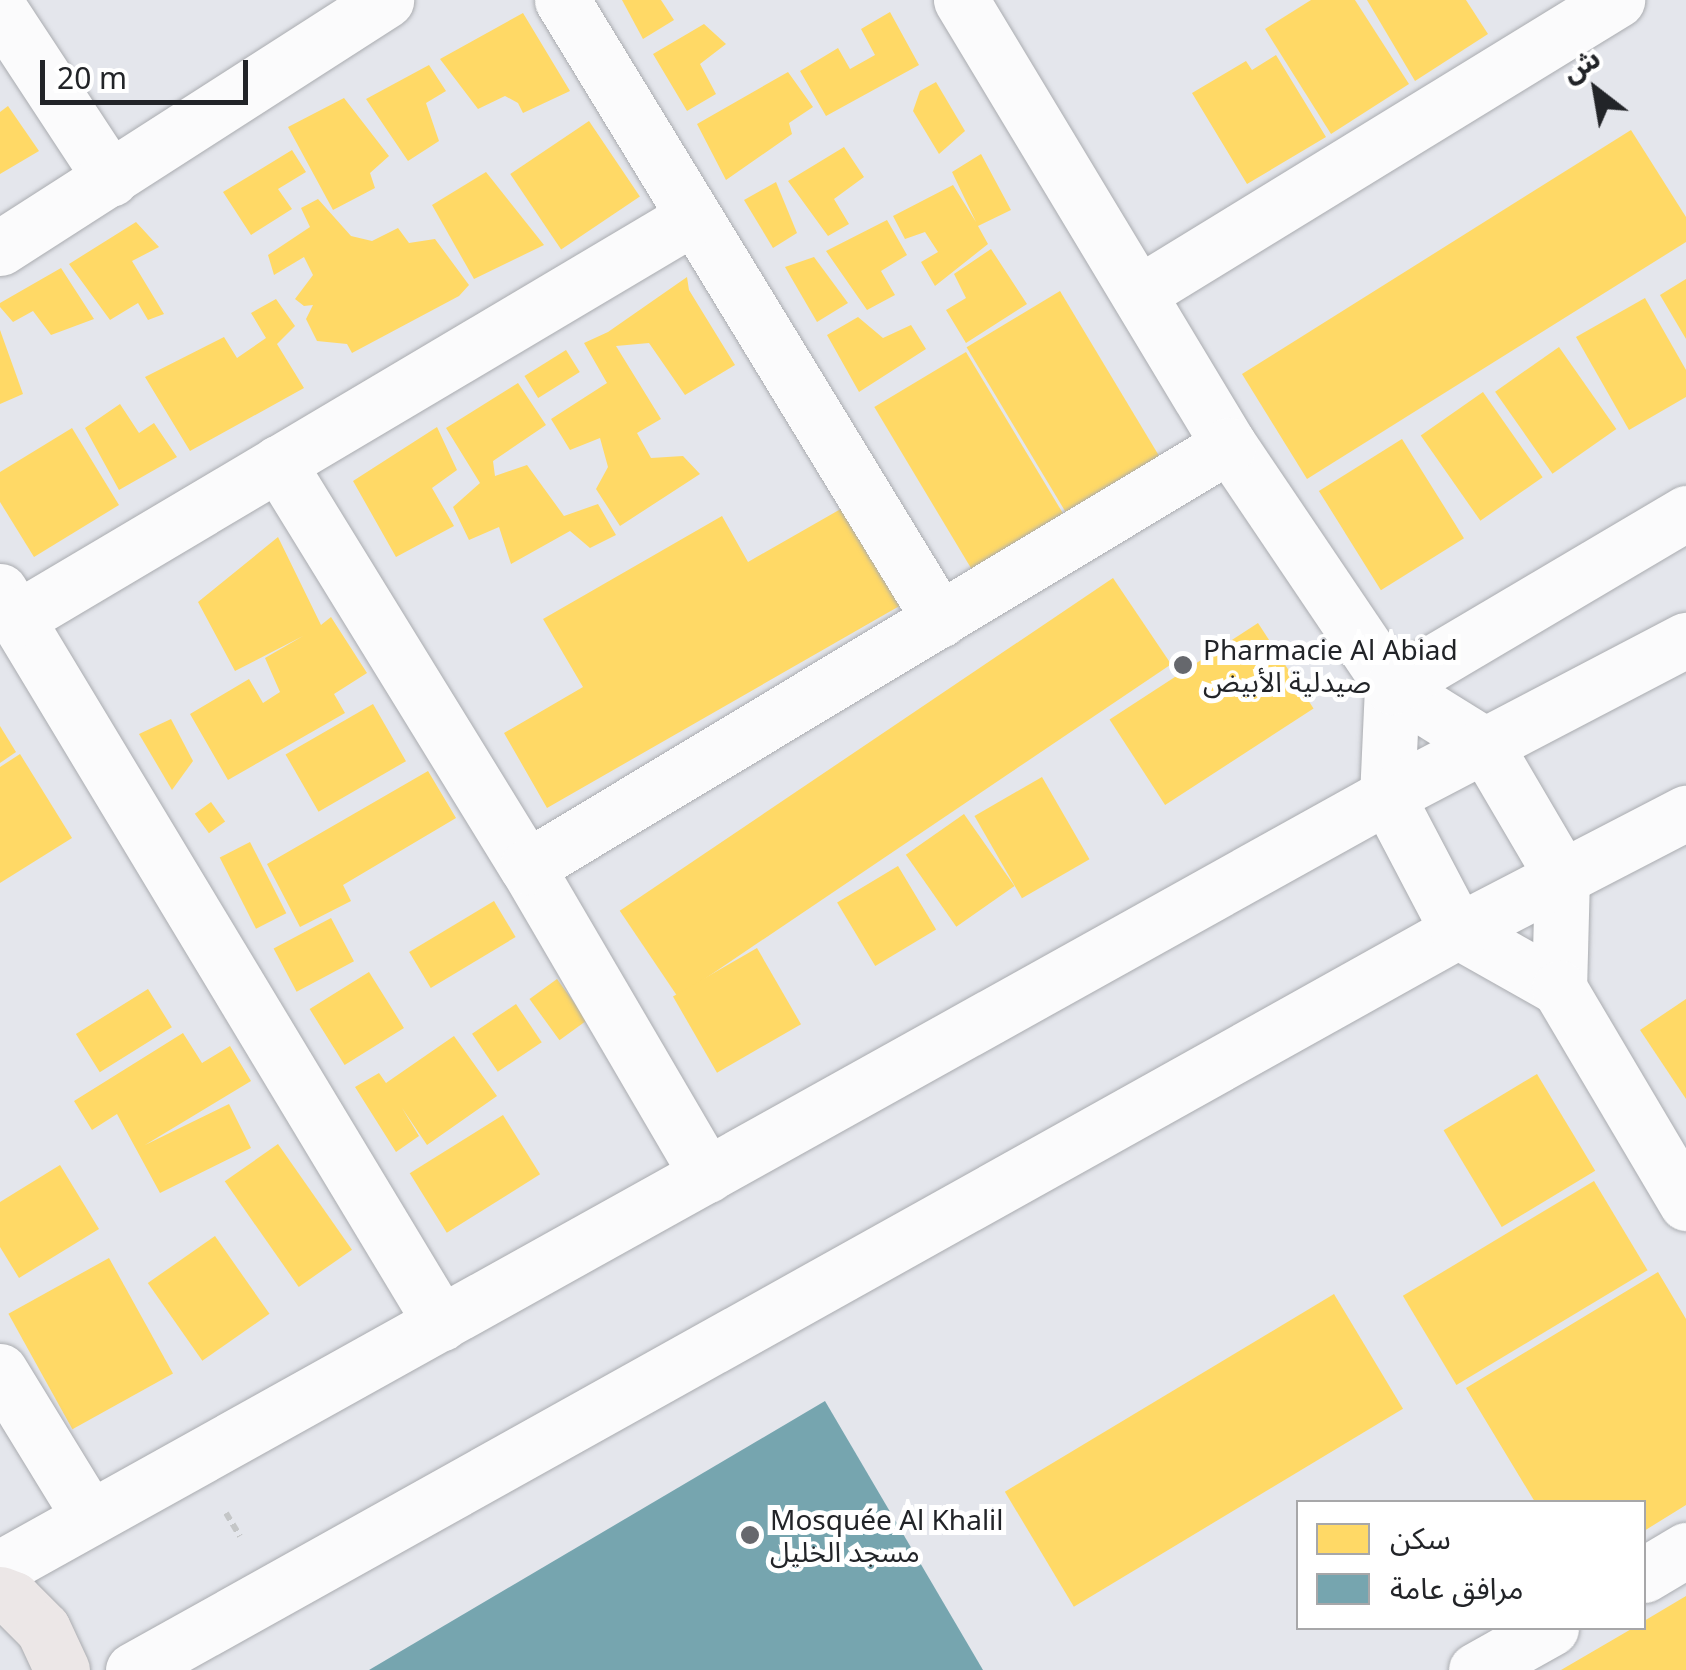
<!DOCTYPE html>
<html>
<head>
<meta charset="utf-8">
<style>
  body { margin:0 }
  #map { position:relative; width:1686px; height:1670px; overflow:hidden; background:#e4e6ec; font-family:"Noto Sans","Noto Sans Arabic",sans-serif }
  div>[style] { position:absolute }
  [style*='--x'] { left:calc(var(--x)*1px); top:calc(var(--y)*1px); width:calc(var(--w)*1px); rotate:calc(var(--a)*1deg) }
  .homes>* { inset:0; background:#ffd966; transform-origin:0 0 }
  .public>* { inset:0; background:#76a5af }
  .path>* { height:6px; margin-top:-3px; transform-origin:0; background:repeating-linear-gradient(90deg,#c4c6c7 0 8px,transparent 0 13px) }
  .roads { filter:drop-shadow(0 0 2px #aaacb0) drop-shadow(0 0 2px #aaacb0) }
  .street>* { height:55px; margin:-27.5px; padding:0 27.5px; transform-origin:27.5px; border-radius:27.5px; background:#fbfbfc }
  .primary>* { height:55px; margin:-27.5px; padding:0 27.5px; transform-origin:27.5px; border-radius:27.5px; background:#ece7e7 }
  .dots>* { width:28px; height:28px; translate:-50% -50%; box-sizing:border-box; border:5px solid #fff; border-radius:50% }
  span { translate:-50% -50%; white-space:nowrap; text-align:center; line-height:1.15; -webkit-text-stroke:10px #fff; paint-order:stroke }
  .poi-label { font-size:28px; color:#222428 }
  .left { translate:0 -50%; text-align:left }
  .legend { position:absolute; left:1296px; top:1500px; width:350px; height:130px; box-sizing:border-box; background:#fff; border:2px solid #a7a7a9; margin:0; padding:12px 18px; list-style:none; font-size:30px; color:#222428 }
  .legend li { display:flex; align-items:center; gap:20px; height:50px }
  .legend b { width:50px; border:2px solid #a7a7a9 }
  .north { position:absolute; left:1546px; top:40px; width:100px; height:100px; -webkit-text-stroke:8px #fff; paint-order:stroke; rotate:329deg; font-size:28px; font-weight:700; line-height:40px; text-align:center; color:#222428 }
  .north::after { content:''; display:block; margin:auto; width:35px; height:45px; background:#222428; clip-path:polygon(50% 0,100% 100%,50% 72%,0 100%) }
  .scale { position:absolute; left:40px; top:60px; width:208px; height:45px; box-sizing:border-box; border:5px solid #222428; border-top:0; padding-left:12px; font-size:30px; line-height:35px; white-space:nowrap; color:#222428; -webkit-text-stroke:8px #fff; paint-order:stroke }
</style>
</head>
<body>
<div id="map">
  <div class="homes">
    <div style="clip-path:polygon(622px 0,661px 0,674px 20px,643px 39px)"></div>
    <div style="clip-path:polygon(1311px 0,1355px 0,1409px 84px,1331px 134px,1265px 29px)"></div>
    <div style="clip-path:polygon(1367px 0,1466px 0,1488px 34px,1415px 81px)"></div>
    <div style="clip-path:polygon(890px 12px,919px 65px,826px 116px,800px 71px,838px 48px,850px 69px,875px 55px,861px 29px)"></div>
    <div style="clip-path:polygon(523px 13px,570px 91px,523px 113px,518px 103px,505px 96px,478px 109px,440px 59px)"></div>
    <div style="clip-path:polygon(704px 24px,726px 44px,700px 64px,716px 94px,687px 111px,653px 54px)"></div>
    <div style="clip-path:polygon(1276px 55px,1326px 137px,1247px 184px,1192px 93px,1246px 61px,1252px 70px)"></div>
    <div style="clip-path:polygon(429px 65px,446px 91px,426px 103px,439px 141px,408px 161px,366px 99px)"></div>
    <div style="clip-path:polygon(788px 72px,813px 107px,789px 123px,792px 134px,726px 180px,697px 124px)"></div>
    <div style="clip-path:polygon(936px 82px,965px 131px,939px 154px,913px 111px,920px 91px)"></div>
    <div style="clip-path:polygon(344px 98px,389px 156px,370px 173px,375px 188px,333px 210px,288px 127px)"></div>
    <div style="clip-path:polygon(8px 106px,39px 151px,0 174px,0 112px)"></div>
    <div style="left:589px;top:121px;width:91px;height:95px;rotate:56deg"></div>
    <div style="clip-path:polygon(1631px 130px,1686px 217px,1686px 242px,1307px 479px,1242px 374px)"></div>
    <div style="clip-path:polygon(844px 147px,864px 177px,834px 199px,849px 224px,828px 236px,788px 181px)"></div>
    <div style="clip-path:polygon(292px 150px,306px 172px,278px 189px,292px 209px,251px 235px,223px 192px)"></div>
    <div style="clip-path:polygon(981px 154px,1011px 210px,978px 226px,988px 244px,935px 286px,921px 262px,938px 252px,925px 232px,905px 239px,893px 216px,953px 185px,976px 222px,952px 172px)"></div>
    <div style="clip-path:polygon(486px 172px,544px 245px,474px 279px,432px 205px)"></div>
    <div style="clip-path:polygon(776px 182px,797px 233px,773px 248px,744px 200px)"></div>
    <div style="clip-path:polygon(318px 199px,351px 236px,372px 241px,398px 228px,409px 243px,435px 239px,469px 285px,459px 296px,352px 353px,347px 344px,317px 341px,306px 319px,313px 305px,304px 306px,295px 299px,313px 275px,304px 257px,274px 275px,268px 255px,310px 227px,301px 208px)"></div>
    <div style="clip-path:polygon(887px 220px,907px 255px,881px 271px,895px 295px,867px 310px,826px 251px)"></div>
    <div style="clip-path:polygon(136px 222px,159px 247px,132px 261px,164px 314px,148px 320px,138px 303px,110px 320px,69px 264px)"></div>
    <div style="clip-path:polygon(991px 249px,1027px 304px,966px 343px,946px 310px,966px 298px,954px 274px)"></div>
    <div style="clip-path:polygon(814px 257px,848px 303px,817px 322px,785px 267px)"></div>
    <div style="clip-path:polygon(61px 268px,94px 319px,51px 335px,33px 311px,13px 322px,0 307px,0 303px)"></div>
    <div style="clip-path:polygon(687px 277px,689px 290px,735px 365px,685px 395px,649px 343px,616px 346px,661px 419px,637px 433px,651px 458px,683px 456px,700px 474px,620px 526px,596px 489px,608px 467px,600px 438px,570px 450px,551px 419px,607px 383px,584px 343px,608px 332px)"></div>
    <div style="clip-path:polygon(1686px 279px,1686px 339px,1660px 295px)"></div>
    <div style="left:1060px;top:291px;width:193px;height:109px;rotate:59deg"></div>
    <div style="clip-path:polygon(1645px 298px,1686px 370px,1686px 397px,1629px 430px,1576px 337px)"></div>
    <div style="clip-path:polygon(276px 299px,295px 326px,277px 344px,304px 388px,190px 451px,145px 377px,224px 337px,237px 358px,266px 338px,251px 313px)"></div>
    <div style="clip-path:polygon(858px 317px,883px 338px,911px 325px,926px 349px,859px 392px,827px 335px)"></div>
    <div style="clip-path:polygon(0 330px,23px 394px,0 404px)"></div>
    <div style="left:1559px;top:347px;width:100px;height:78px;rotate:55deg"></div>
    <div style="left:566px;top:350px;width:26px;height:49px;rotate:58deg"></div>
    <div style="left:966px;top:352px;width:190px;height:107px;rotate:59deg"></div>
    <div style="clip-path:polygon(518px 383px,546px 425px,493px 461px,495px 476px,527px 465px,564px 516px,598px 504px,616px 535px,590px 548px,570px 531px,511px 564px,499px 527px,469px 540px,453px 507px,480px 483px,446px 428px)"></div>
    <div style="left:1483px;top:392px;width:104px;height:76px;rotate:55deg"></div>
    <div style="clip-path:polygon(120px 404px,139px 433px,154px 423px,177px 457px,119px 490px,85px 428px)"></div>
    <div style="clip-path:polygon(437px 427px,457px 470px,432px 488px,454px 526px,396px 557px,353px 481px)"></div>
    <div style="clip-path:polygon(72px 428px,119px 505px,34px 557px,0 502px,0 472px)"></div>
    <div style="left:1402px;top:439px;width:117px;height:98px;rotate:58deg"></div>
    <div style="clip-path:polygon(846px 506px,903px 604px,547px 808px,504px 733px,583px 687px,543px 619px,722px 516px,748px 562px)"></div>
    <div style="clip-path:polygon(278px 537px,321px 625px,331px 617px,367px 673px,334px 694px,345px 713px,228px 780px,190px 714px,249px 679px,263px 703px,280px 692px,265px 658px,303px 636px,235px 671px,198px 602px)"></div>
    <div style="left:1113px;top:578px;width:104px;height:595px;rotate:56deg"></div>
    <div style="left:1258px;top:623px;width:102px;height:177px;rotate:57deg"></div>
    <div style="left:373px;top:704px;width:66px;height:101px;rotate:60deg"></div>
    <div style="clip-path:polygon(171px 719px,193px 761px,172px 790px,139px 734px)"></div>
    <div style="clip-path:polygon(0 726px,16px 752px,0 763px)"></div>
    <div style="clip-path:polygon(20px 754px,72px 838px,0 883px,0 767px)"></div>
    <div style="clip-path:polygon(428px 771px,456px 818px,343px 885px,351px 901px,300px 927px,267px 864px)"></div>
    <div style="left:1042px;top:777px;width:95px;height:78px;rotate:60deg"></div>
    <div style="left:211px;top:802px;width:24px;height:20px;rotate:54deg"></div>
    <div style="left:964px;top:814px;width:88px;height:71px;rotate:55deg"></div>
    <div style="left:250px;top:842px;width:80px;height:34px;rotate:63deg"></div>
    <div style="left:898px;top:866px;width:74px;height:71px;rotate:59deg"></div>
    <div style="left:494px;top:901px;width:42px;height:99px;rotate:59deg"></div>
    <div style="left:331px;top:918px;width:49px;height:65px;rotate:62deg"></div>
    <div style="left:757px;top:948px;width:88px;height:97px;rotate:60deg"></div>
    <div style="left:369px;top:972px;width:66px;height:70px;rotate:58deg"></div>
    <div style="left:557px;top:979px;width:51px;height:34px;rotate:54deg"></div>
    <div style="left:148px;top:989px;width:45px;height:85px;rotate:58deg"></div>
    <div style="clip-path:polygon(1686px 999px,1686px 1099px,1640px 1030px)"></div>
    <div style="left:516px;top:1004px;width:46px;height:53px;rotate:56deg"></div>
    <div style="clip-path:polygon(183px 1033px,202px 1063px,230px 1046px,251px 1081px,145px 1145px,229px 1104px,251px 1148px,160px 1193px,117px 1114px,92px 1130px,74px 1101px)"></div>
    <div style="clip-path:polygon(454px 1036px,497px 1096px,427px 1145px,402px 1108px,419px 1136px,396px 1152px,355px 1087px,379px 1073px,386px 1083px)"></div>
    <div style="left:1537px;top:1074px;width:113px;height:109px;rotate:59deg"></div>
    <div style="left:503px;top:1115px;width:70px;height:110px;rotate:58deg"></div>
    <div style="left:278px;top:1144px;width:129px;height:65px;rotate:55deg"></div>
    <div style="clip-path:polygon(60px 1165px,99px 1229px,19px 1278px,0 1247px,0 1202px)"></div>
    <div style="left:1594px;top:1181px;width:104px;height:223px;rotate:59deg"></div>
    <div style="left:215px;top:1236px;width:95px;height:82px;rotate:55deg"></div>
    <div style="left:109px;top:1258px;width:132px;height:115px;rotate:61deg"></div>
    <div style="clip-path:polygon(1658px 1272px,1686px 1319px,1686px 1505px,1644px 1531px,1644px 1502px,1535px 1502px,1466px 1388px)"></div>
    <div style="left:1334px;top:1294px;width:134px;height:384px;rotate:59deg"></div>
    <div style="clip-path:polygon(1686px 1596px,1686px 1670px,1561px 1670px,1633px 1628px,1644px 1628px,1644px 1621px)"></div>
  </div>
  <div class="public">
    <div style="clip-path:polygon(825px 1401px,983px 1670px,369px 1670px)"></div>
  </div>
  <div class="path">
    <div style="--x:226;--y:1513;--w:27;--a:59"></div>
  </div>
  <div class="roads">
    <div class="street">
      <div style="--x:562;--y:0;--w:726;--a:58.63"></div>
      <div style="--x:961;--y:0;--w:519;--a:58.94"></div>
      <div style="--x:1229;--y:445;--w:292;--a:56"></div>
      <div style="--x:1392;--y:687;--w:110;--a:31.9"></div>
      <div style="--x:1485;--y:745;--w:152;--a:59.6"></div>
      <div style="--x:1562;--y:876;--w:112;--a:91.5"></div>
      <div style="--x:0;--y:10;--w:202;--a:56.7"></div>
      <div style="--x:0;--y:248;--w:459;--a:-32.7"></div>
      <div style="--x:1139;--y:293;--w:561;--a:-31.51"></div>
      <div style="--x:278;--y:463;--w:475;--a:58.4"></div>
      <div style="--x:527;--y:867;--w:357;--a:59.7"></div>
      <div style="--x:0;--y:591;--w:855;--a:58.93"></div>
      <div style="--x:16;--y:619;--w:786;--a:-30.68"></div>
      <div style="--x:1392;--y:687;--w:109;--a:92.6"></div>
      <div style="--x:1387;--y:796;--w:153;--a:62.3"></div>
      <div style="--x:1458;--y:931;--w:116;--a:29.4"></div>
      <div style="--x:1559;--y:988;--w:250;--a:59.4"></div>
      <div style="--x:1392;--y:687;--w:342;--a:-30.6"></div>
      <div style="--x:527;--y:867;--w:819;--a:-31.01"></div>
      <div style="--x:0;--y:1371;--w:172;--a:58.5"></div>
      <div style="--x:0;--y:1568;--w:1587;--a:-29.1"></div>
      <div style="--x:1387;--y:796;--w:337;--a:-27.6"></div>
      <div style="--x:1644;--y:1575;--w:49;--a:-30.8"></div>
      <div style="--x:133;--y:1670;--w:1517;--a:-29.15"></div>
      <div style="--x:1458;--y:931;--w:257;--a:-27.4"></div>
      <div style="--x:1476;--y:1670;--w:86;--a:-29.2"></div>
    </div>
    <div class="primary">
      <div style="--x:0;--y:1594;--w:14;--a:21"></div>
      <div style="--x:13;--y:1599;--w:42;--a:45"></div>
      <div style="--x:43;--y:1629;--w:45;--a:65.1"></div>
    </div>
  </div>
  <div class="dots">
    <div style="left:1183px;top:665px;background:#66686d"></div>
    <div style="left:750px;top:1535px;background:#66686d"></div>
  </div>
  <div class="poi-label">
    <span class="left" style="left:1203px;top:665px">Pharmacie Al Abiad<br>صيدلية الأبيض</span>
    <span class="left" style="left:770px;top:1535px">Mosquée Al Khalil<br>مسجد الخليل</span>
  </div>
  <ul class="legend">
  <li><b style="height:28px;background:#ffd966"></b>سكن</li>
  <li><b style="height:28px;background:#76a5af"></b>مرافق عامة</li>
  </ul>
  <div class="north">ش</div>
  <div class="scale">20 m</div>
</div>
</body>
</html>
